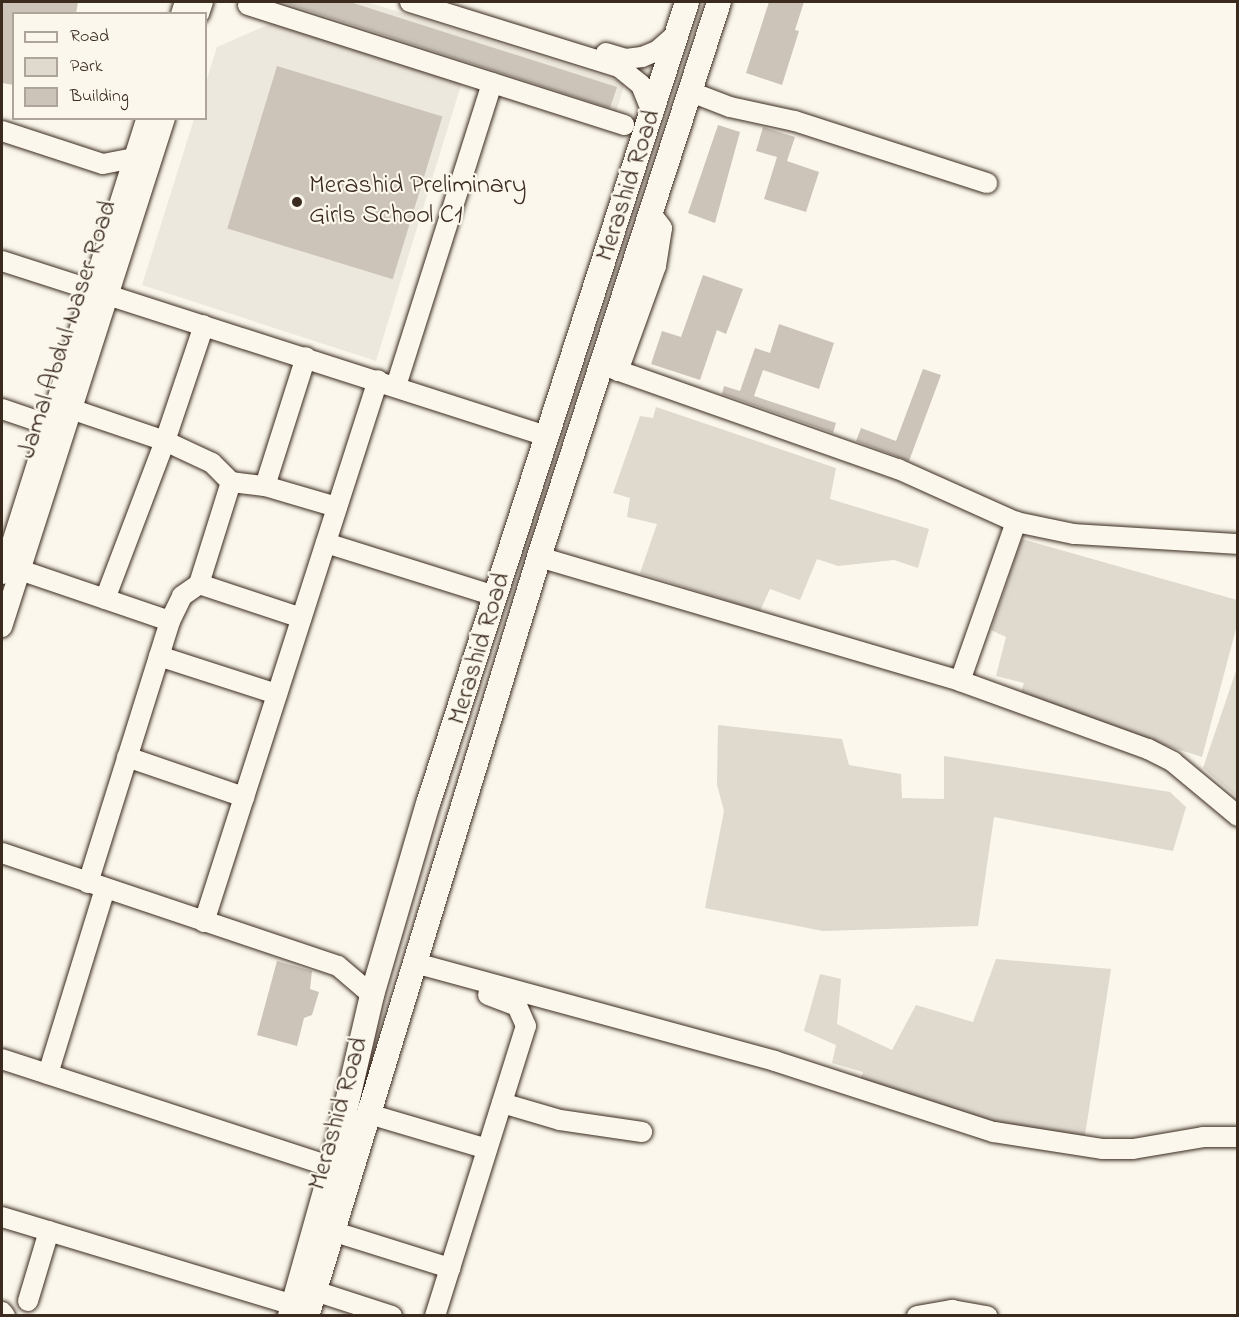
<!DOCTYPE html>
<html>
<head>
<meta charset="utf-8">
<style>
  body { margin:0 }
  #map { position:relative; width:1239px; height:1317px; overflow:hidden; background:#fbf7ec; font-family:"Indie Flower",sans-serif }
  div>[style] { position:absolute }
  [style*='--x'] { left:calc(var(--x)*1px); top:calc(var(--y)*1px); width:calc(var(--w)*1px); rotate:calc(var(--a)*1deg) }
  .built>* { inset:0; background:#ede8dd }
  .green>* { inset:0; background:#dfd9ce }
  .building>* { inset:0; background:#ccc4b9; transform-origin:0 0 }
  .roads { filter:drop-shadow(0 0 2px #3b2a1e) drop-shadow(0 0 2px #3b2a1e) }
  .minor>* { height:20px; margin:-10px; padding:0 10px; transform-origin:10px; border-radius:10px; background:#fbf7ec }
  .major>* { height:24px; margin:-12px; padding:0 12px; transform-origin:12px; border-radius:12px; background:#fbf7ec }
  .dots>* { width:16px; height:16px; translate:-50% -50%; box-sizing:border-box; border:3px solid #fbf7ec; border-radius:50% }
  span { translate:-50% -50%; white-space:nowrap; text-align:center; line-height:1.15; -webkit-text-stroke:4.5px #fbf7ec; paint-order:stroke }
  .street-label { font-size:26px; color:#3b2a1e }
  .poi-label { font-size:26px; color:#3b2a1e }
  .left { translate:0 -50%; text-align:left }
  .frame { position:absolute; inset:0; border:3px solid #3b2a1e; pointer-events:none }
  .legend { position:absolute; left:12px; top:12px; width:195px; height:108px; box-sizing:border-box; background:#fbf7ec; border:2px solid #aea59a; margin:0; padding:8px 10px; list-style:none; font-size:18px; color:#3b2a1e }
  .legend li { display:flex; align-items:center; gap:12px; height:30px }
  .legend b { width:30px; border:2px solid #aea59a }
</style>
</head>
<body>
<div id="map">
  <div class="built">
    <div style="clip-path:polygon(261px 2px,367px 2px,625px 83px,615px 115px)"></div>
    <div style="clip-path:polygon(274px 22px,462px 82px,376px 361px,142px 285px,194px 119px,206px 118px,206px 82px,217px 47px)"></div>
  </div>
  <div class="green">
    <div style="clip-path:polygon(656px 407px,836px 468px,830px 499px,929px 529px,918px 568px,894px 560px,838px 566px,817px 559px,800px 600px,770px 589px,760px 611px,640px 573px,657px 524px,627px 517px,630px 498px,613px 493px,640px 416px,653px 418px)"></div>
    <div style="clip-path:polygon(1022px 539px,1237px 600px,1237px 625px,1202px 757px,1019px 698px,1024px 683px,996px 676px,1006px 637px,991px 630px)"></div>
    <div style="clip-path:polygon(1237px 668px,1237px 797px,1203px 768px)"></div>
    <div style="clip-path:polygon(718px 725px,842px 739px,849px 765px,901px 774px,902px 798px,944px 799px,944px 756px,1170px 792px,1186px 807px,1173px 851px,994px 817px,978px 926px,823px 931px,705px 908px,724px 811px,717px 785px)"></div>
    <div style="clip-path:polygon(996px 959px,1111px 969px,1085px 1135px,1013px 1131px,858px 1086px,863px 1072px,832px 1063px,836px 1045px,804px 1031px,820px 974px,841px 979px,837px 1024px,892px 1050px,916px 1005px,973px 1022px)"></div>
  </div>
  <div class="building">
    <div style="clip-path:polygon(2px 2px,78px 2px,76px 14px,14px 14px,14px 85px,2px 83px)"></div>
    <div style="clip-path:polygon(282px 2px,350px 2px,617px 87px,610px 108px)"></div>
    <div style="clip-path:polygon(769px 2px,804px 2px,795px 30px,799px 31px,782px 85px,746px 73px)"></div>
    <div style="left:277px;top:66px;width:173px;height:170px;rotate:17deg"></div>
    <div style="clip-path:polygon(718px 125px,740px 132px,715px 223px,688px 213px)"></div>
    <div style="clip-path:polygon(763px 127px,795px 137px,787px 161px,819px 172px,806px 212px,764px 199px,777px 157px,756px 151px)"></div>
    <div style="clip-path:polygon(703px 275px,743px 289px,726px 334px,717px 330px,700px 380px,651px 364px,662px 331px,681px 337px)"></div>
    <div style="clip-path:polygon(779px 324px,834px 343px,819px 389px,763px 370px,754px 396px,836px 423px,833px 433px,722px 394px,724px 386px,740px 391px,755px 348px,770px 353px)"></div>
    <div style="clip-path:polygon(923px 369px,941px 375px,909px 461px,856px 441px,861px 428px,896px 441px)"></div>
    <div style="clip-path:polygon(277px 961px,312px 971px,310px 989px,319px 992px,312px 1015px,304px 1018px,297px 1046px,257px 1035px)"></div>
  </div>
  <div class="roads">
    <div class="minor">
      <div style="--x:410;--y:2;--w:219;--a:17.3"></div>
      <div style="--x:619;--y:67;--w:28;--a:39"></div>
      <div style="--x:641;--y:85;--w:32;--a:68"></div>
      <div style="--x:248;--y:5;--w:395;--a:17.7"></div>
      <div style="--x:181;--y:14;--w:13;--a:-72"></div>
      <div style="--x:199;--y:14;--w:13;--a:-72"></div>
      <div style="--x:606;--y:53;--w:21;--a:17"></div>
      <div style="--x:626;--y:59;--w:16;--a:-7"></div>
      <div style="--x:642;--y:57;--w:16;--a:-22"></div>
      <div style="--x:657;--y:51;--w:28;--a:-41"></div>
      <div style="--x:691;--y:92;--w:42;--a:21"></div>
      <div style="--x:730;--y:107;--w:66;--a:12.2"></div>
      <div style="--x:795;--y:121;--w:202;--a:17.9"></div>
      <div style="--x:2;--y:131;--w:106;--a:18.1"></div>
      <div style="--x:103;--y:164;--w:33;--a:-11"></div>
      <div style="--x:2;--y:261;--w:571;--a:17.83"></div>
      <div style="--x:602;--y:365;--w:314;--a:19.4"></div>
      <div style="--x:898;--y:469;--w:129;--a:24.2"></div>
      <div style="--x:1016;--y:522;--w:59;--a:11.7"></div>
      <div style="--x:1074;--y:534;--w:164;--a:3.5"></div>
      <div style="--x:618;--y:371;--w:112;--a:-70.1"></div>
      <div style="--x:656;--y:266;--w:38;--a:-81"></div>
      <div style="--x:662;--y:228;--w:20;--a:-127"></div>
      <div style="--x:396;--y:386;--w:318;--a:-72.4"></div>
      <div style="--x:2;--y:409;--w:50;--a:18.8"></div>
      <div style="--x:71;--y:409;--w:99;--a:18.8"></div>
      <div style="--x:165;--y:441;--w:52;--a:25.1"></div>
      <div style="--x:212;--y:463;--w:27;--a:45"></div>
      <div style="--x:231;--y:482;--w:34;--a:7"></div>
      <div style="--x:265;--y:486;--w:75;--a:16.3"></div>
      <div style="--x:265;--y:486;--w:135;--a:-72.4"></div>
      <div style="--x:326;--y:543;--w:177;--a:17.4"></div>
      <div style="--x:539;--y:557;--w:439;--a:16.4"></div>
      <div style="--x:960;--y:681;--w:200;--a:19.9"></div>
      <div style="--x:1148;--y:749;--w:28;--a:27"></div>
      <div style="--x:1173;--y:762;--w:85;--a:39.7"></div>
      <div style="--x:20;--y:570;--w:158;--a:18.8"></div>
      <div style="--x:2;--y:574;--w:478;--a:-72.4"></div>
      <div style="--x:199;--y:584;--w:107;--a:-72.6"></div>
      <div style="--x:105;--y:599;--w:169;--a:-69.2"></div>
      <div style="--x:165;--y:441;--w:122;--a:-71.4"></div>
      <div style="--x:2;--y:627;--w:534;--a:-72.24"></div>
      <div style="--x:159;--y:656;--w:124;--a:17.9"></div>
      <div style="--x:960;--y:681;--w:169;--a:-70.6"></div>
      <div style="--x:127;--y:757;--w:124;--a:18.9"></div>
      <div style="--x:2;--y:853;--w:354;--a:18.6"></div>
      <div style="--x:338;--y:966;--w:45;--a:40.5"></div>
      <div style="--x:88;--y:883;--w:275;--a:-72.6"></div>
      <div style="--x:170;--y:621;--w:28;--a:-64"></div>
      <div style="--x:182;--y:596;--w:21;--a:-35"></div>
      <div style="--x:199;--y:584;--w:108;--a:18.3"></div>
      <div style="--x:204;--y:922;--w:569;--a:-72.2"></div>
      <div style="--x:415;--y:963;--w:373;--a:15.2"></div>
      <div style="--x:775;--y:1061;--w:230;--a:18"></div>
      <div style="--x:994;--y:1132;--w:109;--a:8.9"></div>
      <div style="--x:1102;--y:1149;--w:31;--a:0"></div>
      <div style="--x:1133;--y:1149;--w:71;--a:-9.7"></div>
      <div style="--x:1203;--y:1137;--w:35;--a:0"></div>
      <div style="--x:2;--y:1059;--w:347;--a:18.1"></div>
      <div style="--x:48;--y:1074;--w:194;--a:-72.9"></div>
      <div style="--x:502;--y:1103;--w:60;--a:16.3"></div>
      <div style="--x:560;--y:1120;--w:83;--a:8.3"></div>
      <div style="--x:369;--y:1114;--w:123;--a:16.5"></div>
      <div style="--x:2;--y:1217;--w:304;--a:16.8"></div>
      <div style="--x:335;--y:1232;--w:121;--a:17.4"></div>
      <div style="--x:315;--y:1291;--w:81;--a:18"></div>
      <div style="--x:28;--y:1301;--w:73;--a:-73.3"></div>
      <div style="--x:2;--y:1312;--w:5;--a:53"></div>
      <div style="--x:435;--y:1316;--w:304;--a:-72.6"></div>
      <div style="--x:526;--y:1026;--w:22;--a:-114"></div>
      <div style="--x:517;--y:1006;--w:31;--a:-159"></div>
      <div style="--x:917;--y:1316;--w:36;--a:-10"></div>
      <div style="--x:952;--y:1310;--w:36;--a:10"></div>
    </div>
    <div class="major">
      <div style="--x:290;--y:1316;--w:155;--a:-74.3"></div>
      <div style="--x:332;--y:1167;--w:177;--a:-76.9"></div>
      <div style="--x:372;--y:995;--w:199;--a:-73.7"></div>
      <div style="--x:428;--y:804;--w:843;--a:-72.1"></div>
      <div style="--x:307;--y:1316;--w:794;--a:-73"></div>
      <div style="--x:539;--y:557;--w:583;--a:-72.03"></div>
    </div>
  </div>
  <div class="dots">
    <div style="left:297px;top:202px;background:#3b2a1e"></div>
  </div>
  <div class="street-label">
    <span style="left:630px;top:186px;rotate:-72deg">Merashid Road</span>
    <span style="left:69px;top:330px;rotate:-72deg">Jamal Abdul Naser Road</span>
    <span style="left:481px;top:649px;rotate:-73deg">Merashid Road</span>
    <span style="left:340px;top:1114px;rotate:-74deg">Merashid Road</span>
  </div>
  <div class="poi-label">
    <span class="left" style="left:309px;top:202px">Merashid Preliminary<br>Girls School C1</span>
  </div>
  <div class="frame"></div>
  <ul class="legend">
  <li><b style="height:8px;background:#fbf7ec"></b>Road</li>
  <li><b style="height:16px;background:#dfd9ce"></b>Park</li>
  <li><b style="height:16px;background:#ccc4b9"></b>Building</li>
  </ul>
</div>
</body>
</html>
